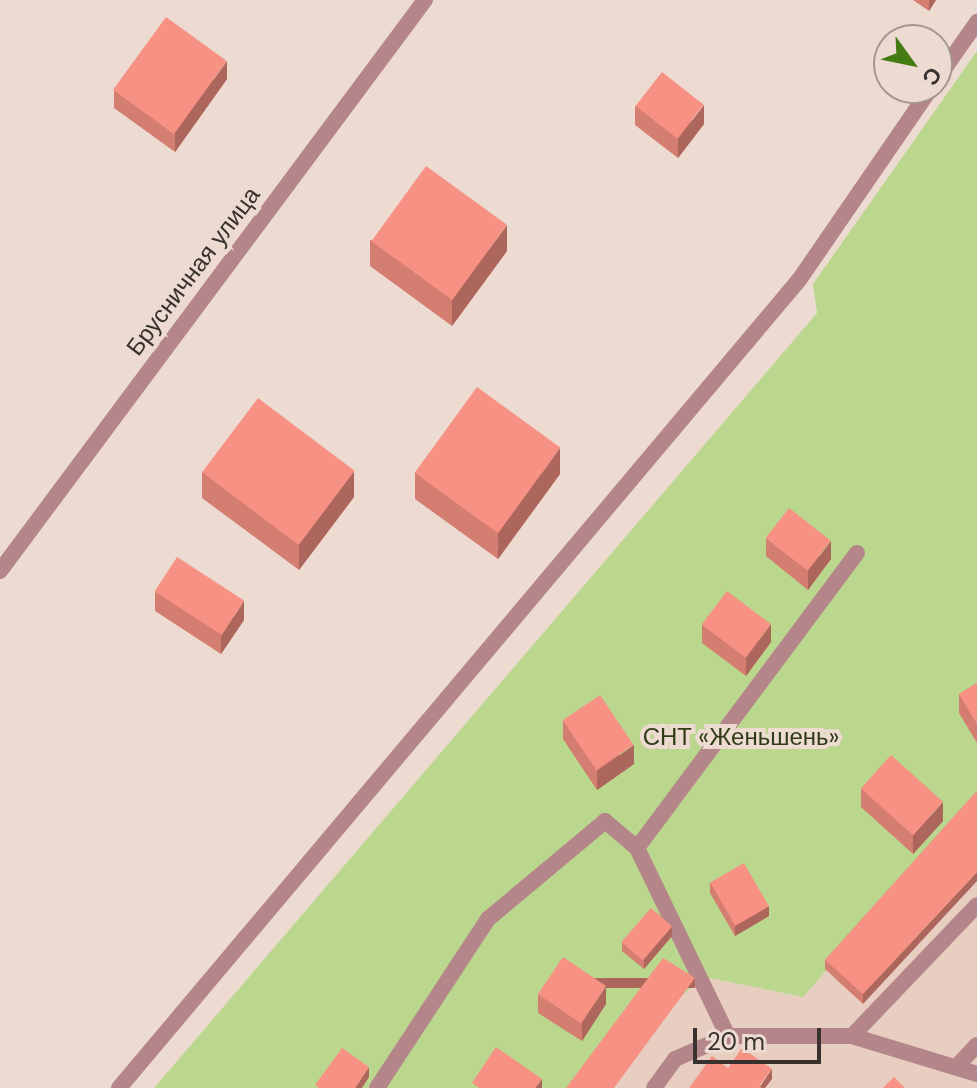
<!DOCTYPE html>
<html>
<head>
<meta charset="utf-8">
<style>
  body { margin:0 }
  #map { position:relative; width:977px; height:1088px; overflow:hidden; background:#eddbd2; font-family:"DM Sans",sans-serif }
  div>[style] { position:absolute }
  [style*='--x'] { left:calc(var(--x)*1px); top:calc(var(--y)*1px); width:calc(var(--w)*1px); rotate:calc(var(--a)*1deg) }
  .built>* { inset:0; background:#e7cec1 }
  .green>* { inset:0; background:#bbd78e }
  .service>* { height:16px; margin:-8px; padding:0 8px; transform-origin:8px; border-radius:8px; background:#b4868a }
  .minor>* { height:16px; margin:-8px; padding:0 8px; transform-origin:8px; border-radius:8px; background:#b4868a }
  .wall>* { inset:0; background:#d47d71 }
  .shaded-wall>* { inset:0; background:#ac665c; transform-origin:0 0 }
  .building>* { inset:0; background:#f69183; transform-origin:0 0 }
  span { translate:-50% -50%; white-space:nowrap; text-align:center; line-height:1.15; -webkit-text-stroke:8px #eddbd2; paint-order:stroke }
  .street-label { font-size:24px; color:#38312e }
  .park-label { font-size:24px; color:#2f3c16 }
  .north { position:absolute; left:873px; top:24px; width:80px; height:80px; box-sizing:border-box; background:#eddbd2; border:2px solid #a59790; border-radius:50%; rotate:123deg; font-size:22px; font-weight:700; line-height:32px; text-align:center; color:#38312e }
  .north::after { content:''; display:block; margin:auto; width:28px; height:36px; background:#447c13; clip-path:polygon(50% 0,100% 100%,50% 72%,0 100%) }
  .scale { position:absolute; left:693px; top:1028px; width:128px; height:36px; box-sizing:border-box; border:4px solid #38312e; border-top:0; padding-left:10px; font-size:24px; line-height:28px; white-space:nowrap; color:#38312e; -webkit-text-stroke:6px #eddbd2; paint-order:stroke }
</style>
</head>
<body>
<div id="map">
  <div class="built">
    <div style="clip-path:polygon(977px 800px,977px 1088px,573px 1088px,703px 977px,803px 997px)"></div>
  </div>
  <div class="green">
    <div style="clip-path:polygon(977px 51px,977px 800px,803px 997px,704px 977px,573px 1088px,154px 1088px,817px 313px,813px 284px)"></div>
  </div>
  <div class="service">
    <div style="--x:937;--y:79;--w:70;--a:-54.9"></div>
    <div style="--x:637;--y:848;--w:368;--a:-53.3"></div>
    <div style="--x:852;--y:1036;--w:131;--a:16.9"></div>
    <div style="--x:959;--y:1064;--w:26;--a:-47"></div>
    <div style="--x:119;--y:1088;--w:1056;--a:-49.92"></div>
    <div style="--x:799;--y:280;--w:233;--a:-55.5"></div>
    <div style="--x:377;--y:1088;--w:202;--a:-56.7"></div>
    <div style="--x:488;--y:919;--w:153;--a:-39.9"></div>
    <div style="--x:605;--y:821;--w:42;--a:40.2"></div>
    <div style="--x:637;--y:848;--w:209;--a:64.2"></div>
    <div style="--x:654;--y:1088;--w:36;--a:-54"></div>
    <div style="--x:675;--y:1059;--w:58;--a:-23.5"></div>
    <div style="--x:728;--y:1036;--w:124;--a:0"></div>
    <div style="--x:852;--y:1036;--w:181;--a:-46.3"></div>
  </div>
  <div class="minor">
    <div style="--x:0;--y:571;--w:712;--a:-53.34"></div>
  </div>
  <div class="wall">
    <div style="clip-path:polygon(913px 0,936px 0,929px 11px)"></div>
    <div style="clip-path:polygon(227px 79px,175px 152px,114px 108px,114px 90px)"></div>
    <div style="clip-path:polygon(635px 106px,704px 124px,678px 158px,635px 125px)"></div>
    <div style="clip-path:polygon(370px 240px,507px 251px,452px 326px,370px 266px)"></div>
    <div style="clip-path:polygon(202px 472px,354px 497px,299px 570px,202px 498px)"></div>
    <div style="clip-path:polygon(415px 473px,560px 474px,498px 559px,415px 499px)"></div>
    <div style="clip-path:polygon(766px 538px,831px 559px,808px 590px,766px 556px)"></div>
    <div style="clip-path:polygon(155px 592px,244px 620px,221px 654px,155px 611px)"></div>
    <div style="clip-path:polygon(702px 625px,771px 642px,746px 676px,702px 643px)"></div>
    <div style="clip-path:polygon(977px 683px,977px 743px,959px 713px,959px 694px)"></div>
    <div style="clip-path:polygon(563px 720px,634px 764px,597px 790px,563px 739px)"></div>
    <div style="clip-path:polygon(861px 789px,943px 821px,913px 854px,861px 807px)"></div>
    <div style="clip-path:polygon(977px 791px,863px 1004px,825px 969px,825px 960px)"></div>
    <div style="clip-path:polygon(710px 883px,769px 916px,735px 936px,710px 893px)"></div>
    <div style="clip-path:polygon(672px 936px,644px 969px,622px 951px,622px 942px)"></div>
    <div style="clip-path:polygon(538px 994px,606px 1004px,582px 1041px,538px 1013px)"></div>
  </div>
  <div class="shaded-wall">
    <div style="clip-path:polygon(929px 0,936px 0,929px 11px)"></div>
    <div style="clip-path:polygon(227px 61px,227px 79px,175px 152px,175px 133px)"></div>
    <div style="clip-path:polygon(704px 105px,704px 124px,678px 158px,678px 139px)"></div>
    <div style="clip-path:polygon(507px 225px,507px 251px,452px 326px,452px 300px)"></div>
    <div style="clip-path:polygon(560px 448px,560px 474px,498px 559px,498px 533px)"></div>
    <div style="clip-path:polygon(354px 471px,354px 497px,299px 570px,299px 544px)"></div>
    <div style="clip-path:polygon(831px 541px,831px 559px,808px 590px,808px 571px)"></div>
    <div style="clip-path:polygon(244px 601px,244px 620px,221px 654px,221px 636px)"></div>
    <div style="clip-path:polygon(771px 624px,771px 642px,746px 676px,746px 658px)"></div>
    <div style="clip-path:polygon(634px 745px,634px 764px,597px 790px,597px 771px)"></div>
    <div style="clip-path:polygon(943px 802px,943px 821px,913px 854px,913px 836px)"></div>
    <div style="clip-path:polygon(977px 872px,977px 881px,863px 1004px,863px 994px)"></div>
    <div style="clip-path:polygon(769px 906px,769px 916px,735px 936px,735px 926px)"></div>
    <div style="clip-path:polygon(672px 926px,672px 936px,644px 969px,644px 960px)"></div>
    <div style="left:695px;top:978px;width:10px;height:137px;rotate:90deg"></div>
    <div style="clip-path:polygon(606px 986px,606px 1004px,582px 1041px,582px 1023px)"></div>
    <div style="clip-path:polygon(369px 1067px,369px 1077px,362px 1088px,355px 1088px)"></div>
    <div style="clip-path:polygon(772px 1069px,772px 1079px,765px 1088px,759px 1088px)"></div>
    <div style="clip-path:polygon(542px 1079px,542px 1088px,535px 1088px)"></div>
  </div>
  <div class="building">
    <div style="left:166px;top:17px;width:75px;height:90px;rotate:36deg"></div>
    <div style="left:662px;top:72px;width:53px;height:43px;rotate:38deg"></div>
    <div style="left:426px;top:166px;width:100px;height:93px;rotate:36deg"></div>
    <div style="left:477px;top:387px;width:103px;height:106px;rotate:36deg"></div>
    <div style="left:258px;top:398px;width:121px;height:93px;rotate:37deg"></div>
    <div style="left:789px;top:508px;width:53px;height:38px;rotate:38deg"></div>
    <div style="left:177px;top:557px;width:80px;height:41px;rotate:33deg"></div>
    <div style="left:727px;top:591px;width:55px;height:42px;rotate:37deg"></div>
    <div style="clip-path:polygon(977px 683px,977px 724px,959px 694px)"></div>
    <div style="left:600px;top:695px;width:60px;height:45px;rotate:56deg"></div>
    <div style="left:891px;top:755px;width:70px;height:45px;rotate:42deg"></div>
    <div style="clip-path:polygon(977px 791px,977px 872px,863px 994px,825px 960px)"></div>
    <div style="left:744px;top:863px;width:50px;height:39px;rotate:60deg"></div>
    <div style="left:651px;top:908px;width:28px;height:45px;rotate:41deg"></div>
    <div style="left:563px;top:957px;width:52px;height:45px;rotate:34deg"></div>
    <div style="clip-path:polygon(663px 958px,695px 978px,614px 1088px,566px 1088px)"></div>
    <div style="clip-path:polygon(496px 1047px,542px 1079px,535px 1088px,479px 1088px,472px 1083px)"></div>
    <div style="clip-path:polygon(342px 1048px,369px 1067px,355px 1088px,319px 1088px,315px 1085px)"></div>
    <div style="clip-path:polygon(742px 1048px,772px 1069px,759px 1086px,762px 1088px,689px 1088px,712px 1056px,728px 1068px)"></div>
    <div style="clip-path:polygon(894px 1077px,905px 1088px,883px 1088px)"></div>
  </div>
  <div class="street-label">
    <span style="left:193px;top:271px;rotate:-53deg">Брусничная улица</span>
  </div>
  <div class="park-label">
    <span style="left:741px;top:737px">СНТ «Женьшень»</span>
  </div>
  <div class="north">С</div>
  <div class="scale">20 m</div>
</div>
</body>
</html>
